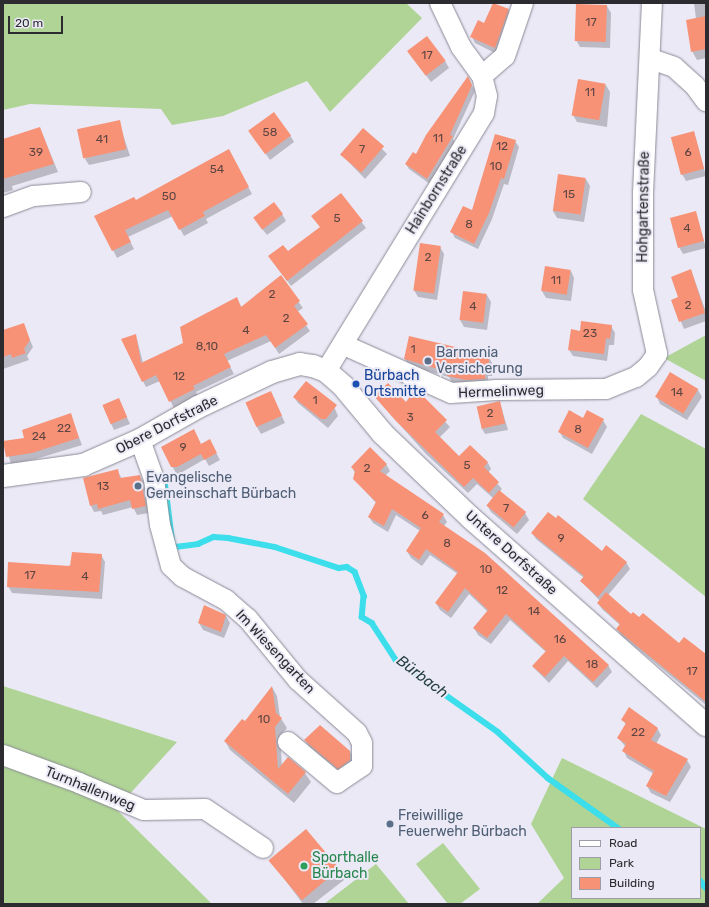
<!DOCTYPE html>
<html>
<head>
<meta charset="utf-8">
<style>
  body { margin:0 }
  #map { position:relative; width:709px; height:907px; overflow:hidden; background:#eae9f5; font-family:Rubik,sans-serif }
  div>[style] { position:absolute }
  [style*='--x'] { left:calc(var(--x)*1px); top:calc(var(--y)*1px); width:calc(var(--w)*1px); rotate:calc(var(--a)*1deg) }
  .green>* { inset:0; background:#afd495 }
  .shadow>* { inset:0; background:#0003 }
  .stream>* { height:5.5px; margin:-2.75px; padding:0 2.75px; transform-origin:2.75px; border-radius:2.75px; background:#3bdeea }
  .building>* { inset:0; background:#f79277; transform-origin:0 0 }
  .roads { filter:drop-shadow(0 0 1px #8b8a96) drop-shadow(0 0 1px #8b8a96) }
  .minor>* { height:20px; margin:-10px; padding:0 10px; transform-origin:10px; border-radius:10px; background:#fff }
  .tertiary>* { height:22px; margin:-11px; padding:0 11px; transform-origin:11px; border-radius:11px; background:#fff }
  .dots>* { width:11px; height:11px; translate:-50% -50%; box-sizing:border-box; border:2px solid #eae9f5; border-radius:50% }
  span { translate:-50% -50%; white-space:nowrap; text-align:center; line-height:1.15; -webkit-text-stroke:4px #eae9f5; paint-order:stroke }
  .number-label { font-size:12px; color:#5f4542 }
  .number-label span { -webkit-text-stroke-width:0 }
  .street-label { font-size:14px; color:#2c2b30 }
  .service-label { font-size:14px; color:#4e5e75 }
  .left { translate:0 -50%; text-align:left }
  .transit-label { font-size:14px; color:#164399 }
  .leisure-label { font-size:14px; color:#27864d }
  .water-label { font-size:15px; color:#274143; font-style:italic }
  .frame { position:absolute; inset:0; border:4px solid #2c2b30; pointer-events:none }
  .legend { position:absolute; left:571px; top:827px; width:130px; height:72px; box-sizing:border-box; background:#eae9f5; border:1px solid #9e9da6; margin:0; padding:5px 7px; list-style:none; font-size:12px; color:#2c2b30 }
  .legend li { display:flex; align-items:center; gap:8px; height:20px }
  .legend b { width:20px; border:1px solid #9e9da6 }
  .scale { position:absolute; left:8px; top:16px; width:55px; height:18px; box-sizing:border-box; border:2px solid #2c2b30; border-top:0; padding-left:5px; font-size:12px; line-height:14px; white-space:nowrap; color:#2c2b30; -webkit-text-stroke:3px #eae9f5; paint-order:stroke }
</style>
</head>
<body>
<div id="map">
  <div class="green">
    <div style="clip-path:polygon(3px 3px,406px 3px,422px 18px,330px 112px,307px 81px,223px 116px,172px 125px,161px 109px,30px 104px,3px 110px)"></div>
    <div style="clip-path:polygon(706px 335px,706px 381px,664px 358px)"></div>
    <div style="clip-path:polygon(641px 414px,706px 449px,706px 597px,583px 499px)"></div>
    <div style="clip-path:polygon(3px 686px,177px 742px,116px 809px,212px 904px,3px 904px)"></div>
    <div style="clip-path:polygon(evenodd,562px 758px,706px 829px,706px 904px,537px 904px,564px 878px,531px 824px,562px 758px,572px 828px,700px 828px,700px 898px,572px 898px,572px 828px)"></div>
    <div style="clip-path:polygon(443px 843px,480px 889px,460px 904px,448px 904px,416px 864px)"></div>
    <div style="clip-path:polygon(376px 864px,409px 904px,324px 904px)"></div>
  </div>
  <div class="shadow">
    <div style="clip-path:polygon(694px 3px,706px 3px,706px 58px,697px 60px,692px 51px,696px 19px)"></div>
    <div style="clip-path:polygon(607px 6px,611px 13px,610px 48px,580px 47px,576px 40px)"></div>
    <div style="clip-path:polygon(508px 10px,512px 17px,499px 55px,475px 43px,472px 37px,484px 24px)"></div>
    <div style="clip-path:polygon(408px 52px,445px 61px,449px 68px,431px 82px)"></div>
    <div style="clip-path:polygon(468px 78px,475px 91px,453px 139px,455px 142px,430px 184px,409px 169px,406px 164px,416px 155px)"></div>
    <div style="clip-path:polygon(606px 85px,610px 92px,607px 127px,577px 122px,573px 115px)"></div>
    <div style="clip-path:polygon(119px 122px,130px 156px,89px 165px,85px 159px)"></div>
    <div style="clip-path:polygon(40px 128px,58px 172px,12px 186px,13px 190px,3px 193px,3px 155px)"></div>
    <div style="clip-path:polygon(363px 129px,387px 154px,365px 179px,341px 154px)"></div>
    <div style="clip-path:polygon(250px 132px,290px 135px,294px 142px,270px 160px)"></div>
    <div style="clip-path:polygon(694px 132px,706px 176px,686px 181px,682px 174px)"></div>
    <div style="clip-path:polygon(515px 141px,519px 147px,508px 185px,504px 184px,492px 219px,478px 249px,455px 238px,452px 232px,473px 212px)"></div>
    <div style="clip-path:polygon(228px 150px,252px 194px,206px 219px,208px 223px,184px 236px,173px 216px,128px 237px,134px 249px,117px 258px,96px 216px,136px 201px)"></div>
    <div style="clip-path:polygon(586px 179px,590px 186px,584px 222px,557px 218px,553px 211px)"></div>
    <div style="clip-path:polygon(341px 194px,366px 228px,291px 286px,273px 262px,321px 228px,313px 217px)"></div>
    <div style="clip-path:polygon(695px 212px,706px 248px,683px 254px,679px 247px)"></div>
    <div style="clip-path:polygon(282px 214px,286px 221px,267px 235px,259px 225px)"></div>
    <div style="clip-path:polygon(440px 247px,444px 254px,437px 300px,418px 297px,414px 290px)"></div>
    <div style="clip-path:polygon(691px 270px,706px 312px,706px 321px,684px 329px,672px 300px,679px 298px)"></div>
    <div style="clip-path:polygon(571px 271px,574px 278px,571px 301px,546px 298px,542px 291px)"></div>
    <div style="clip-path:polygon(280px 277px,303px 308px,297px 312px,310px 331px,279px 354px,271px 341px,227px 361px,234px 374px,196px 392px,198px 396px,174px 408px,160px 381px,146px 387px,143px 381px,136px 335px,143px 363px,185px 343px,237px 299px,242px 308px)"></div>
    <div style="clip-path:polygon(487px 295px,491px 302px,487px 330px,464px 327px,460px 320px)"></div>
    <div style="clip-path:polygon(23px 324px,33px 347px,27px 356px,29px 360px,3px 369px,3px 332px)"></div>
    <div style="clip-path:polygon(611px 326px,615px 333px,614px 345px,609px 345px,607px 361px,573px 356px,569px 350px,581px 332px)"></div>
    <div style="clip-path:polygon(488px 356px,492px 363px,492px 376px,488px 376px,488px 386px,470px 387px,452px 382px,449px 377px,409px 366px,405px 359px)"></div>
    <div style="clip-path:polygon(670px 373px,698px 390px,702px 397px,687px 420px,660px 404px,657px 397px)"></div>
    <div style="clip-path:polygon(418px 392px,450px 427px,439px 438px,459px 458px,470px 446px,488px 463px,491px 469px,488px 473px,502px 489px,499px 492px,525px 513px,529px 520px,517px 534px,491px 512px,487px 505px,493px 498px,477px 484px,468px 493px,426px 454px,375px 397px,406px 403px)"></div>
    <div style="clip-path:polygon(294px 397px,333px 404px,338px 416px,328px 428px,298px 403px)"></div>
    <div style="clip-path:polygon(274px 399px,285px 423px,261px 434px,257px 427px)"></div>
    <div style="clip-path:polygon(500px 403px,508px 430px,485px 434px,481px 427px)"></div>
    <div style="clip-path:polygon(103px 406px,122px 406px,130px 424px,114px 430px)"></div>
    <div style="clip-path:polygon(70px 414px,82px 445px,36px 459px,11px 464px,5px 442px,26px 439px)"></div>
    <div style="clip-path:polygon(583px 419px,603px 420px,607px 427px,592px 454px,563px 438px,559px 431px)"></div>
    <div style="clip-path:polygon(201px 445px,213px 447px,220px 460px,209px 466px,205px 459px,177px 475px,162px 448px)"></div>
    <div style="clip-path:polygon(386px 464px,390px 471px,385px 476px,443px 515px,447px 522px,444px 526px,608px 665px,612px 672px,597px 688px,568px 661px,549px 683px,533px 667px,546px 652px,510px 620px,491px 644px,478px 635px,474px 628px,488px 612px,469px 594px,451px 618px,440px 610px,436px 603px,458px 574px,430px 555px,422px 566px,411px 558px,407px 551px,420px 531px,396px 515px,388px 532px,373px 523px,369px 517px,376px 503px,354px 479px,355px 473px,352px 467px)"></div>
    <div style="clip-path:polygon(117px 470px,122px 479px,140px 476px,144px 482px,149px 513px,137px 515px,133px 507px,103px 515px,101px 511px,94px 512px,91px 506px)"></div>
    <div style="clip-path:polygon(532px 533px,602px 552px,626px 562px,630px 569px,608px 595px,631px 616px,680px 645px,706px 655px,706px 705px,621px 635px,617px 629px,620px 625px,602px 609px,598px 603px,600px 601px,581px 581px,584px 578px,536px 539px)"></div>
    <div style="clip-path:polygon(101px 555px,105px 562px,102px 599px,12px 593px,8px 586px)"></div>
    <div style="clip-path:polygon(226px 616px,230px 623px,224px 638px,203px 630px,199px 623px)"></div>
    <div style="clip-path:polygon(272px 687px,277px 696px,280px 717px,287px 728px,280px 736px,282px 766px,288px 759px,305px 773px,311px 782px,294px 803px,230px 750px,225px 741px,245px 722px)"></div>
    <div style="clip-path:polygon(623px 720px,657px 728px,661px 735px,656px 744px,687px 760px,691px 767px,670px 802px,651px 793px,647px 786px,654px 774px,627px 758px,624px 751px,626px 747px,618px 738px,626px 725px)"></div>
    <div style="clip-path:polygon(305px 740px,350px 751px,354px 759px,342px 775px,309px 747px)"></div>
    <div style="clip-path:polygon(271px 861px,338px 870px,344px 880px,313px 904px,303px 904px)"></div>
  </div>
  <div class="stream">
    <div style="--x:162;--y:477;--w:5;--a:53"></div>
    <div style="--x:165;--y:481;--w:64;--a:82.8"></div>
    <div style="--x:173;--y:544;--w:4;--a:56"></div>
    <div style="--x:175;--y:547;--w:23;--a:-7"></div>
    <div style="--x:198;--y:544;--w:17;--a:-24"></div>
    <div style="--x:214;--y:537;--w:14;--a:4"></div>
    <div style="--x:228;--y:538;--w:48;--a:10.8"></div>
    <div style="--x:275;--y:547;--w:67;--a:18.2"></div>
    <div style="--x:339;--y:568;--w:8;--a:-7"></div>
    <div style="--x:347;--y:567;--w:9;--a:32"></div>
    <div style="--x:355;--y:572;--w:26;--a:69"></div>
    <div style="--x:364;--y:596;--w:21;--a:95"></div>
    <div style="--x:362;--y:617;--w:12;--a:31"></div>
    <div style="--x:372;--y:623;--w:44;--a:57"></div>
    <div style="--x:396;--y:660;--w:125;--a:35.2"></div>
    <div style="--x:498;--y:732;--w:68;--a:42.6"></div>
    <div style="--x:548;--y:778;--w:86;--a:35.5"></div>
    <div style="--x:700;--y:880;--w:10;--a:53"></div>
  </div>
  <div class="building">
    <div style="clip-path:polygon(493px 3px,509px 9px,495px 48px,470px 37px,478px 20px,484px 23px)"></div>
    <div style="left:576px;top:4px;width:31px;height:37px;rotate:2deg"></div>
    <div style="clip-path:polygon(706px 16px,706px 49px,691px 52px,686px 20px)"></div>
    <div style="left:427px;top:36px;width:31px;height:25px;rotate:53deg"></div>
    <div style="clip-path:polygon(468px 76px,472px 85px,450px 135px,453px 136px,427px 179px,405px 164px,413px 152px,416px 154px,426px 135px)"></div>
    <div style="left:578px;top:79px;width:28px;height:37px;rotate:10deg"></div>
    <div style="left:274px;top:112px;width:29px;height:32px;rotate:54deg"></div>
    <div style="left:120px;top:120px;width:30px;height:44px;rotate:78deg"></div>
    <div style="clip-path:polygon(40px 127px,54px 164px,3px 179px,3px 139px)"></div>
    <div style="left:363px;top:128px;width:28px;height:35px;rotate:41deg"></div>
    <div style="left:694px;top:131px;width:39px;height:24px;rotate:75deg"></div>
    <div style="clip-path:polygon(495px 134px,516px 140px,504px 179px,501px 178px,489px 213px,474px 244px,450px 232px,463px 206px,472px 210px)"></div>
    <div style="clip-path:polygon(229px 149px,249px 187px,203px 212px,205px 216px,179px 230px,168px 210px,125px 230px,131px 242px,112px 251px,94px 216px,134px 197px,136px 200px)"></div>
    <div style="left:558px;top:174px;width:28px;height:37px;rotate:8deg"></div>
    <div style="clip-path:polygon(341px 193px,363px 221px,287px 281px,268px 256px,283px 245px,288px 251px,320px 227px,311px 216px)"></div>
    <div style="left:274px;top:202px;width:15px;height:26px;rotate:53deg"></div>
    <div style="left:696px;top:211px;width:31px;height:27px;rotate:75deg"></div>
    <div style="left:420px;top:243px;width:21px;height:48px;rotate:8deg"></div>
    <div style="left:545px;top:266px;width:26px;height:25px;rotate:9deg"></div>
    <div style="clip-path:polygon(691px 269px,705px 313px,679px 322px,671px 300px,678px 297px,671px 277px)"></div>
    <div style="clip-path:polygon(281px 275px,300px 301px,294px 306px,308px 324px,275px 348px,266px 335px,224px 354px,231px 367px,193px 386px,195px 389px,169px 402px,156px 375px,142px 382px,121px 339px,136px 334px,141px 363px,183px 343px,180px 327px,237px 297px,241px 307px)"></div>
    <div style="left:463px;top:291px;width:24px;height:29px;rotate:7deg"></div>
    <div style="clip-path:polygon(581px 321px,612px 325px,610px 339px,606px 338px,604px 354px,568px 350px,571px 329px,580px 331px)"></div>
    <div style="clip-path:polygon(24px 323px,30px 340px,24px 349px,26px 353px,12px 358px,11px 354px,3px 357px,3px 330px)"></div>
    <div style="clip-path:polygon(409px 336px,489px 355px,489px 370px,485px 370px,485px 379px,466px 380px,447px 376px,448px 372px,404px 359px)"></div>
    <div style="left:670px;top:372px;width:33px;height:29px;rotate:31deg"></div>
    <div style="clip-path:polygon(306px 381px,337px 405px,326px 419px,321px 419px,293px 397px)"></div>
    <div style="clip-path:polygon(388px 383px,406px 402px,415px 389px,418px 391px,447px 420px,435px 432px,459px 456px,470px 445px,488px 462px,484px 467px,499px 482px,489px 493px,473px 478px,464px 487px,396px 421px,374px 396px)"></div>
    <div style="left:271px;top:391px;width:27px;height:28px;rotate:66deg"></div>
    <div style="left:119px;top:398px;width:21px;height:18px;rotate:67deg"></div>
    <div style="left:500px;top:401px;width:23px;height:24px;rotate:77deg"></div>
    <div style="clip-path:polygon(569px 410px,583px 418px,587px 410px,604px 419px,588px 448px,558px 432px)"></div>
    <div style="clip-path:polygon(71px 413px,79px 438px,32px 453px,6px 457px,3px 441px,24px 438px,22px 430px)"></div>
    <div style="clip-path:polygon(194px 429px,201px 444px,210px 439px,217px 453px,204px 460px,201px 454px,177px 467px,171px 467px,161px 447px)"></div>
    <div style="clip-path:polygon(370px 447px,387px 464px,380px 471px,444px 514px,439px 522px,485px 553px,609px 665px,593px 682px,564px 656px,545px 677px,532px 666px,546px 651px,506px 614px,487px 638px,473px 628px,488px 610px,465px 588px,448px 612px,435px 603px,458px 572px,426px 549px,419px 560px,406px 551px,421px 528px,392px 509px,384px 526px,368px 517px,376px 502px,353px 479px,355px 471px,351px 467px)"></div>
    <div style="clip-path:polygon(118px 469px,120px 478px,140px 475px,146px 506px,132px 509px,130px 500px,98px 509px,97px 504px,90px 506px,83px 478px)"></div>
    <div style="left:499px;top:490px;width:35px;height:20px;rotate:39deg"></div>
    <div style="clip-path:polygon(548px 512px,556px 518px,558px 515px,602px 551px,606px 545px,627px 562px,598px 597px,580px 581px,584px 576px,531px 533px)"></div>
    <div style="clip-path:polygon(72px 552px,102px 554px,99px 592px,7px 587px,8px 562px,70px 566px)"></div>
    <div style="clip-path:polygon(606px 592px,631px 614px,633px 612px,639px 617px,643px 613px,679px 643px,684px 637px,706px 654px,706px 702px,616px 629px,620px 624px,597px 603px)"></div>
    <div style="clip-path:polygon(204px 605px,226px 615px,221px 632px,198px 623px)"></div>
    <div style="clip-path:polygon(272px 686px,276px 713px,282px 718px,275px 727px,278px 769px,288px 757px,306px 772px,288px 794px,224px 741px,242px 719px,245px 721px)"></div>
    <div style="clip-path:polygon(629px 707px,658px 728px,651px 740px,688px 759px,666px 796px,646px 786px,654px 771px,622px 751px,626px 744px,617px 738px,626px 723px,621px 720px)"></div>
    <div style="clip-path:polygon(320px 725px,350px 751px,350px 760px,338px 769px,304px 740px)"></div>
    <div style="left:306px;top:829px;width:52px;height:49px;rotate:50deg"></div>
  </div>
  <div class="roads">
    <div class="minor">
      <div style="--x:651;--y:59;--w:24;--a:19"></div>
      <div style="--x:674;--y:67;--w:28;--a:42"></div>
      <div style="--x:695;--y:86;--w:19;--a:54"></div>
      <div style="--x:482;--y:76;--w:30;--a:-41"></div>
      <div style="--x:505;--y:56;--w:56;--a:-71.2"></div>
      <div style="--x:3;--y:207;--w:33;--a:-20"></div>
      <div style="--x:34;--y:196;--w:47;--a:-4.9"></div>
      <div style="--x:344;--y:345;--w:117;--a:24.2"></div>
      <div style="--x:451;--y:393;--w:46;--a:-3.7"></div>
      <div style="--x:497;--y:390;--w:109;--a:-0.5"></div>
      <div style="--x:606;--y:389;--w:32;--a:-22"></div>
      <div style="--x:636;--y:377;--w:16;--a:-40"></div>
      <div style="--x:648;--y:367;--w:16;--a:-55"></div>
      <div style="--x:657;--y:354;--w:66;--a:-102.3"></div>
      <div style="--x:643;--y:290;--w:97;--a:-90"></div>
      <div style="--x:643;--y:193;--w:190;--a:-87.3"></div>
      <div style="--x:326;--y:371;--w:303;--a:-58.5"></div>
      <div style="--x:484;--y:113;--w:17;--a:-80"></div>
      <div style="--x:487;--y:96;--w:21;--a:-104"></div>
      <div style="--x:482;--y:76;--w:36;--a:-126"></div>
      <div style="--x:461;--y:47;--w:49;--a:-115.5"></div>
      <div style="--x:140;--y:440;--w:41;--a:70.3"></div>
      <div style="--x:154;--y:479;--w:46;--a:82.6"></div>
      <div style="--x:160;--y:525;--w:42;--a:75"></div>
      <div style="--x:171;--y:566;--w:16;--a:43"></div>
      <div style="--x:183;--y:577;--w:49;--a:28.1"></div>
      <div style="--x:226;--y:600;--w:29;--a:41"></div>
      <div style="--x:248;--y:619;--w:79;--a:50.7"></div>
      <div style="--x:298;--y:680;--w:79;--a:41.9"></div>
      <div style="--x:357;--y:733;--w:11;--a:63"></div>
      <div style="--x:362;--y:743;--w:23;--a:90"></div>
      <div style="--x:362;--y:766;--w:30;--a:146"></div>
      <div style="--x:337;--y:783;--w:64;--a:-140.1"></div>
      <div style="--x:3;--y:755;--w:81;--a:20.2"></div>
      <div style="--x:79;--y:783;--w:70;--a:22.6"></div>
      <div style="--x:144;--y:810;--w:61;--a:-0.9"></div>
      <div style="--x:205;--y:809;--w:70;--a:33.9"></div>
    </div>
    <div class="tertiary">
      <div style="--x:3;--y:476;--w:81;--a:-7.8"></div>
      <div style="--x:83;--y:465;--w:62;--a:-23.7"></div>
      <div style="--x:140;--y:440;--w:67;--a:-29.6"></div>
      <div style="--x:198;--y:407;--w:82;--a:-25.3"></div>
      <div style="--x:272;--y:372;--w:29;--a:-16"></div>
      <div style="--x:300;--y:364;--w:13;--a:9"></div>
      <div style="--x:313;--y:366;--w:14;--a:21"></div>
      <div style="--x:326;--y:371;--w:23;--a:41"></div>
      <div style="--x:343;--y:386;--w:62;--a:50.2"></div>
      <div style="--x:383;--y:434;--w:122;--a:43.7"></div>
      <div style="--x:471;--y:518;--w:313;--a:41.4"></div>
    </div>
  </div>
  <div class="dots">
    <div style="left:428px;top:361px;background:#5c6f8a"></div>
    <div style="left:356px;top:384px;background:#1a4fb4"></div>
    <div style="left:138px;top:486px;background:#5c6f8a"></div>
    <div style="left:390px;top:824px;background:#5c6f8a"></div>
    <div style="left:304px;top:866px;background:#2e9e5b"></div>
  </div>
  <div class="number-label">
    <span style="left:591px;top:23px">17</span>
    <span style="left:427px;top:56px">17</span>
    <span style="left:590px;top:93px">11</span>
    <span style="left:270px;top:133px">58</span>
    <span style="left:438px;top:139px">11</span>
    <span style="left:102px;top:140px">41</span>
    <span style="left:502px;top:147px">12</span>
    <span style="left:362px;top:150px">7</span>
    <span style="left:36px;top:153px">39</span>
    <span style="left:688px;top:153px">6</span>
    <span style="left:496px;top:167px">10</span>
    <span style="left:217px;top:170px">54</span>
    <span style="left:569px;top:195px">15</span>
    <span style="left:169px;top:197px">50</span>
    <span style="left:337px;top:219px">5</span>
    <span style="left:469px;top:225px">8</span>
    <span style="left:687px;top:229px">4</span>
    <span style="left:428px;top:258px">2</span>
    <span style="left:556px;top:281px">11</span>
    <span style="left:272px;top:295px">2</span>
    <span style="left:688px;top:306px">2</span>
    <span style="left:473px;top:307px">4</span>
    <span style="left:286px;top:319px">2</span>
    <span style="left:246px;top:331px">4</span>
    <span style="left:590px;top:334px">23</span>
    <span style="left:207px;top:347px">8,10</span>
    <span style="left:413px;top:350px">1</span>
    <span style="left:179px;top:377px">12</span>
    <span style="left:677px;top:393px">14</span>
    <span style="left:315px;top:401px">1</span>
    <span style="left:490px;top:414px">2</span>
    <span style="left:410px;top:418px">3</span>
    <span style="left:64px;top:429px">22</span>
    <span style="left:578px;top:430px">8</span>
    <span style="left:39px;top:437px">24</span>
    <span style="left:183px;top:448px">9</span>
    <span style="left:467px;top:466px">5</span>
    <span style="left:367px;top:469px">2</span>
    <span style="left:103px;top:487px">13</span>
    <span style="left:506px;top:509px">7</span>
    <span style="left:425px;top:516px">6</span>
    <span style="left:561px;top:539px">9</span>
    <span style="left:447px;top:544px">8</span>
    <span style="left:486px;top:570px">10</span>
    <span style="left:30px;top:576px">17</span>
    <span style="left:85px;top:577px">4</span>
    <span style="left:502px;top:591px">12</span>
    <span style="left:534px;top:612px">14</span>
    <span style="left:560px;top:640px">16</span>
    <span style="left:592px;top:665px">18</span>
    <span style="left:692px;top:672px">17</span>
    <span style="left:264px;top:720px">10</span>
    <span style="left:638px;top:733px">22</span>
  </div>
  <div class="street-label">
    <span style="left:437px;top:190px;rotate:-58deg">Hainbornstraße</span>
    <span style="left:644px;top:207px;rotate:-89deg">Hohgartenstraße</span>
    <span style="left:501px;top:392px;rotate:-2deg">Hermelinweg</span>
    <span style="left:167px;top:425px;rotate:-27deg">Obere Dorfstraße</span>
    <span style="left:511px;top:553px;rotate:42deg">Untere Dorfstraße</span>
    <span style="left:275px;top:652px;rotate:47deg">Im Wiesengarten</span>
    <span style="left:90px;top:789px;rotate:22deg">Turnhallenweg</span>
  </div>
  <div class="service-label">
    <span class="left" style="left:436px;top:361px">Barmenia<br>Versicherung</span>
    <span class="left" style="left:146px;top:486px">Evangelische<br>Gemeinschaft Bürbach</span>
    <span class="left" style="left:398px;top:824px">Freiwillige<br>Feuerwehr Bürbach</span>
  </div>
  <div class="transit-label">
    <span class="left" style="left:364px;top:384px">Bürbach<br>Ortsmitte</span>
  </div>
  <div class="leisure-label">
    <span class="left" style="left:312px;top:866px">Sporthalle<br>Bürbach</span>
  </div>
  <div class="water-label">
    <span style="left:422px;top:677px;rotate:37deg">Bürbach</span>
  </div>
  <div class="frame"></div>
  <ul class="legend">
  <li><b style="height:5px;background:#fff"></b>Road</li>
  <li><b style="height:11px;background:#afd495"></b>Park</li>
  <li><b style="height:11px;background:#f79277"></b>Building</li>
  </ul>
  <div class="scale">20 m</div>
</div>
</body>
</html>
